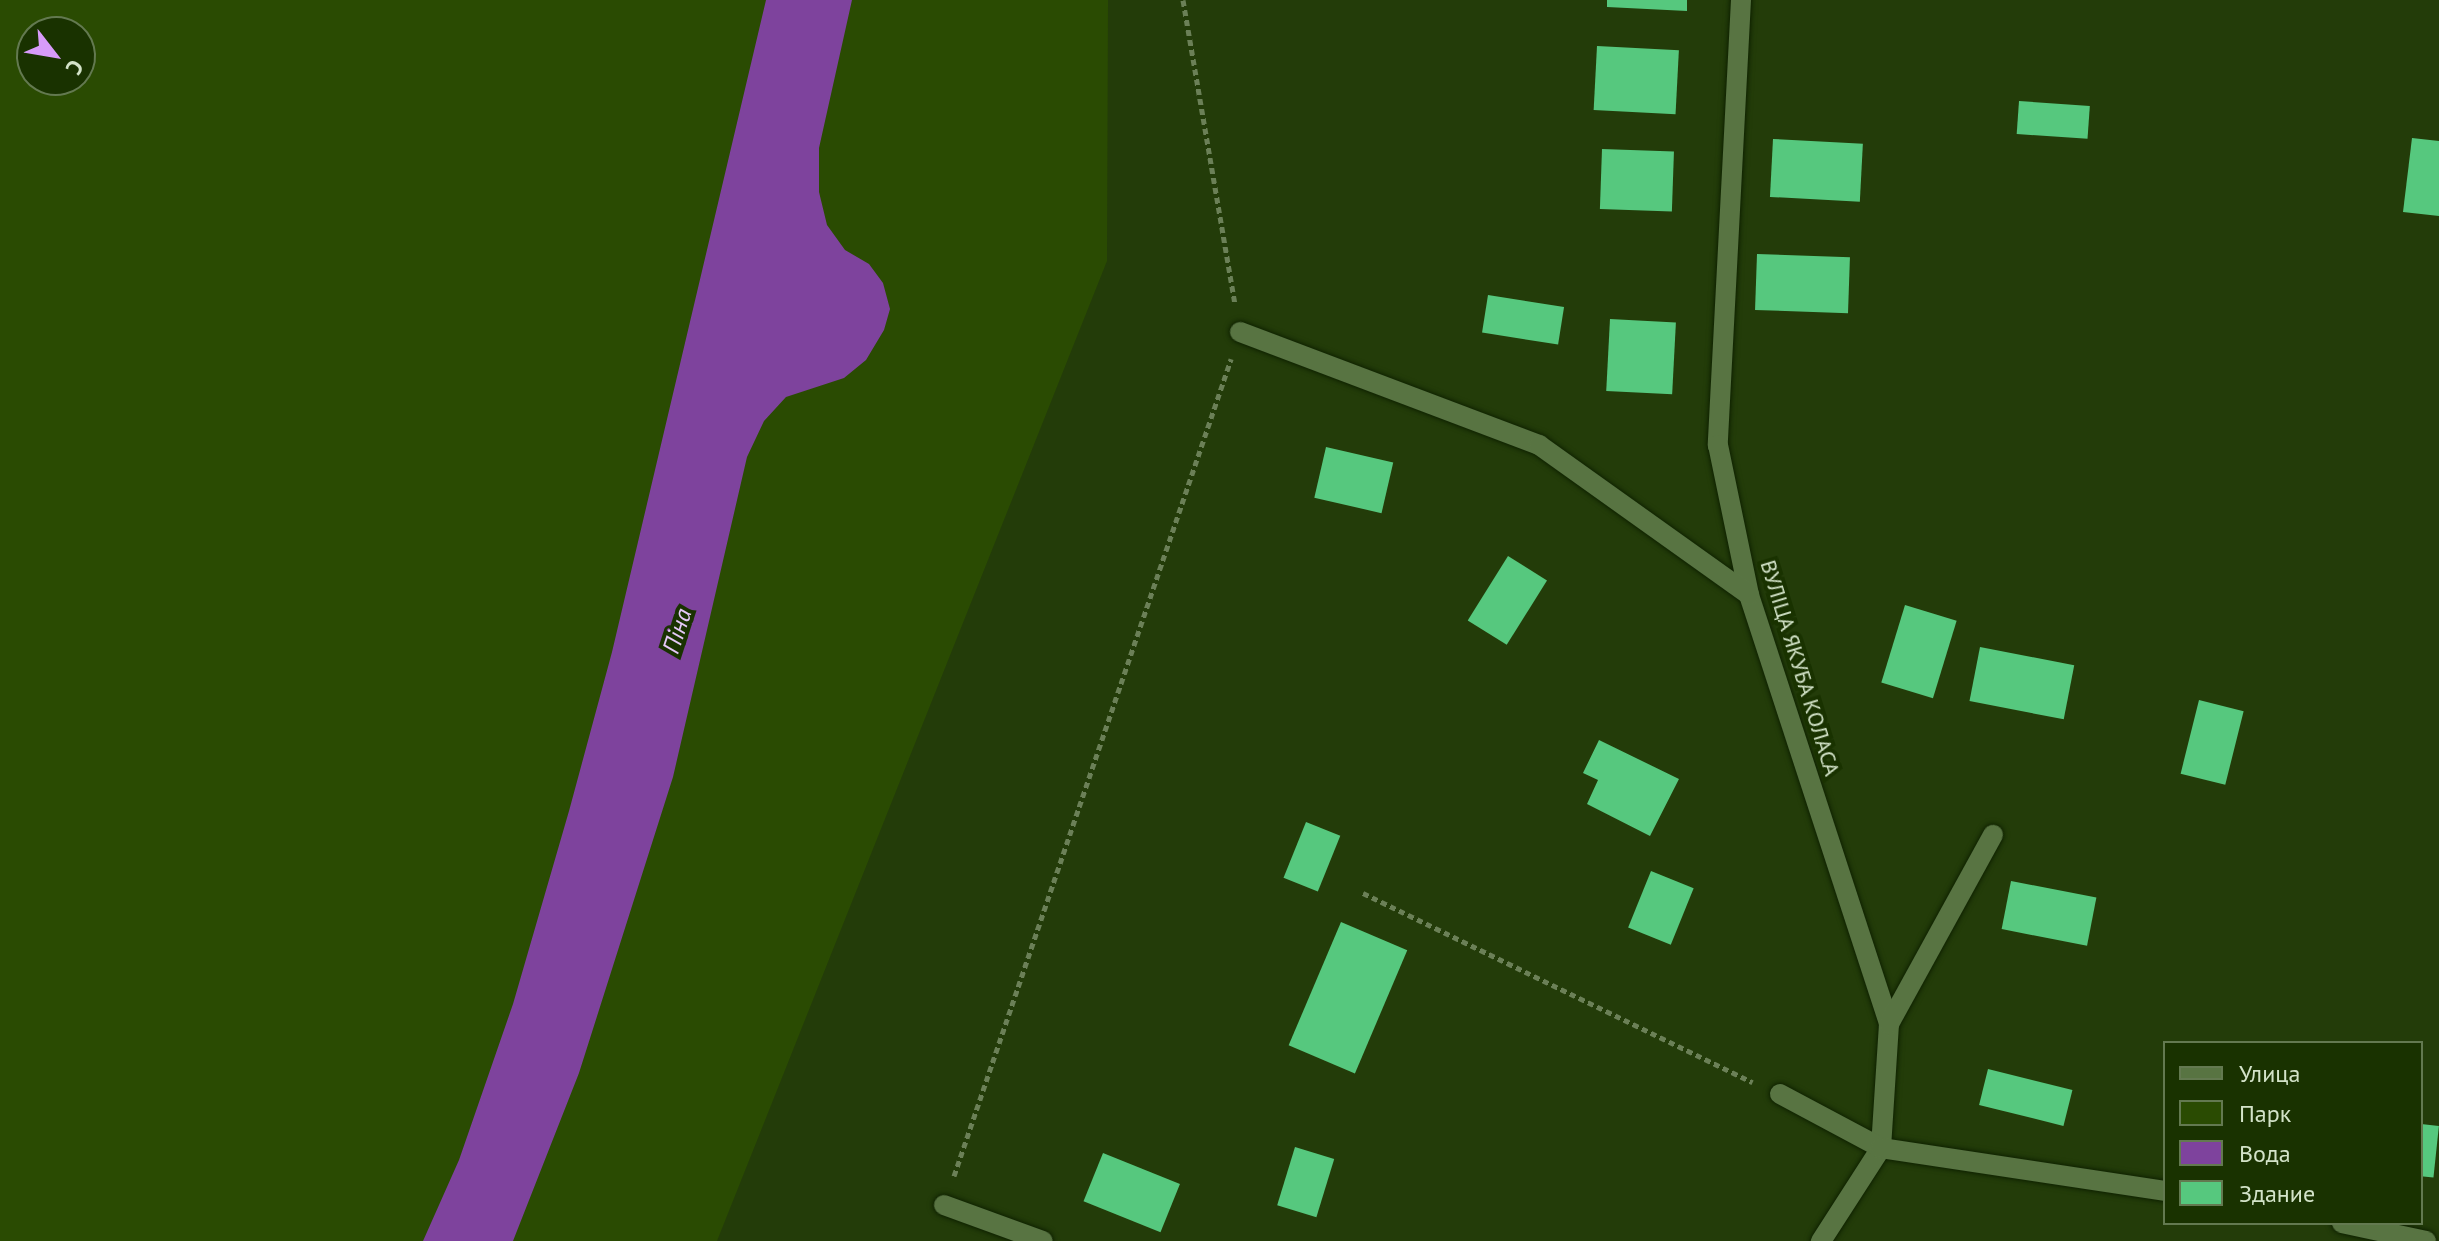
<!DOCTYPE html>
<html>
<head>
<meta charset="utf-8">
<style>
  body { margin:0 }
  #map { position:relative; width:2439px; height:1241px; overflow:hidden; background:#233c09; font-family:"PT Sans",sans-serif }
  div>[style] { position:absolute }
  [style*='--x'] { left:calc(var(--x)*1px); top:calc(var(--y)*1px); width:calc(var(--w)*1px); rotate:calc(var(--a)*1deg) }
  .green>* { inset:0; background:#2a4b02 }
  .water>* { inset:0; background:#7e439d }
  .building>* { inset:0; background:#56c87e; transform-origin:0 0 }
  .path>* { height:5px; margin-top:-2.5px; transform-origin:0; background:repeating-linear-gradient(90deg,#6b8057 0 6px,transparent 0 10px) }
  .roads { filter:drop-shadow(0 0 2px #0f2200) drop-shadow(0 0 2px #0f2200) }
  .minor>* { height:20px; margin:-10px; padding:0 10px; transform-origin:10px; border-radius:10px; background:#587442 }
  span { translate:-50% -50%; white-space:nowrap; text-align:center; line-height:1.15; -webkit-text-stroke:8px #193200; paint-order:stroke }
  .street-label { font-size:22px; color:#d3e3c8 }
  .water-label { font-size:24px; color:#e6c9f8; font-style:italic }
  .legend { position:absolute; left:2163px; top:1041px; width:260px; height:184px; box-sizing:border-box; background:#193200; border:2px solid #637950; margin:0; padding:10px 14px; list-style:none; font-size:24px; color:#d3e3c8 }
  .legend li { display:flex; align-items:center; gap:16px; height:40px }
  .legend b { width:40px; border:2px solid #637950 }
  .north { position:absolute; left:16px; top:16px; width:80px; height:80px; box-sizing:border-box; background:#193200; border:2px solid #637950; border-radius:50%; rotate:121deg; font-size:22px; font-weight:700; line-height:32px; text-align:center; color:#d3e3c8 }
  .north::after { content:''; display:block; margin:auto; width:28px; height:36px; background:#d79bf9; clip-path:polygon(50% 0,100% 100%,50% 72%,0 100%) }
</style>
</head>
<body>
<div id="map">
  <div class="green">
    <div style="clip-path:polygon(evenodd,0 0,1108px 0,1107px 261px,717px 1241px,0 1241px,0 0,32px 32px,80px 32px,80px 80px,32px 80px,32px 32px)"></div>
  </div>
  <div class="water">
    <div style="clip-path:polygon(766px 0,852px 0,819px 148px,819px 192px,827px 225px,845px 250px,869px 264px,883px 283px,890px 309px,884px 330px,866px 360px,844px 378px,786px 397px,764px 421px,747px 457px,673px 777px,579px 1073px,513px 1241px,423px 1241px,459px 1160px,513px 1004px,569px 811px,612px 652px)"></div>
  </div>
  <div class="building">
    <div style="clip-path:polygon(1607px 0,1687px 0,1687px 11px,1607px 7px)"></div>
    <div style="left:1597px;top:46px;width:82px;height:64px;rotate:3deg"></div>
    <div style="left:2019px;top:101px;width:71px;height:33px;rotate:4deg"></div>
    <div style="clip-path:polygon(2412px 138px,2439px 141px,2439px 216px,2403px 212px)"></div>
    <div style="left:1773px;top:139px;width:90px;height:58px;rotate:3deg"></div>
    <div style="left:1602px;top:149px;width:72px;height:60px;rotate:2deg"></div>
    <div style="left:1757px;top:254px;width:93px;height:56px;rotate:2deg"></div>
    <div style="left:1488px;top:295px;width:77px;height:38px;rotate:9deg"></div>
    <div style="left:1610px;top:319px;width:66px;height:72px;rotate:3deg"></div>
    <div style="left:1326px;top:447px;width:69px;height:52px;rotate:13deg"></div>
    <div style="left:1508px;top:556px;width:46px;height:76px;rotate:32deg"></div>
    <div style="left:1905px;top:605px;width:54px;height:81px;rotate:17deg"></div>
    <div style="left:1980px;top:647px;width:96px;height:55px;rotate:11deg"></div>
    <div style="left:2199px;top:700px;width:46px;height:76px;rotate:14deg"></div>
    <div style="clip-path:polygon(1599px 740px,1679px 779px,1650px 836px,1587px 804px,1598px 780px,1583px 773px)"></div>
    <div style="left:1306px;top:822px;width:37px;height:60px;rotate:22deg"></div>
    <div style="left:1651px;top:871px;width:46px;height:61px;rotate:22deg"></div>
    <div style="left:2011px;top:881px;width:87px;height:49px;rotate:11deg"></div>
    <div style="left:1341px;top:922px;width:72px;height:134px;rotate:23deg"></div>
    <div style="left:1988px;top:1069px;width:87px;height:37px;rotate:14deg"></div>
    <div style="left:2421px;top:1124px;width:18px;height:52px;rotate:6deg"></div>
    <div style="left:1295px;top:1147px;width:41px;height:61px;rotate:17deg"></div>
    <div style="left:1103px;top:1153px;width:83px;height:52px;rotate:22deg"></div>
  </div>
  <div class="path">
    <div style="--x:1183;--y:0;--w:307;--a:80.3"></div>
    <div style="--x:1363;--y:893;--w:433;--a:25.9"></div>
    <div style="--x:954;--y:1176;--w:863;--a:-71.27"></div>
  </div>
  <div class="roads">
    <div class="minor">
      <div style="--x:1741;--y:0;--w:446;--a:93"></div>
      <div style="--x:1718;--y:445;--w:153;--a:78.3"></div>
      <div style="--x:1749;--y:595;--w:451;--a:71.9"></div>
      <div style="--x:1889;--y:1024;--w:124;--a:93.7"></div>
      <div style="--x:1881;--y:1148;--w:111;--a:122.8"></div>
      <div style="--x:1240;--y:332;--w:320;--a:20.7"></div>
      <div style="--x:1539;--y:445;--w:258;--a:35.5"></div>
      <div style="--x:1889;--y:1024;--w:216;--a:-61.2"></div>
      <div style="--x:1780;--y:1094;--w:115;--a:28.1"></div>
      <div style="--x:1881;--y:1148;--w:287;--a:8.6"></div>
      <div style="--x:944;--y:1205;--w:105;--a:20"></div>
      <div style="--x:2342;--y:1223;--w:86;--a:12.1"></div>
    </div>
  </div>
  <div class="street-label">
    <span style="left:1800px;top:668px;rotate:73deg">ВУЛІЦА ЯКУБА КОЛАСА</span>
  </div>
  <div class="water-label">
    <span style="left:677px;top:631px;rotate:-72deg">Піна</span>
  </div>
  <ul class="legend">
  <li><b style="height:10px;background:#587442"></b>Улица</li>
  <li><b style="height:22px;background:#2a4b02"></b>Парк</li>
  <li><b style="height:22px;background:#7e439d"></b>Вода</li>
  <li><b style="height:22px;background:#56c87e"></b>Здание</li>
  </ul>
  <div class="north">С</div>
</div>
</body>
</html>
